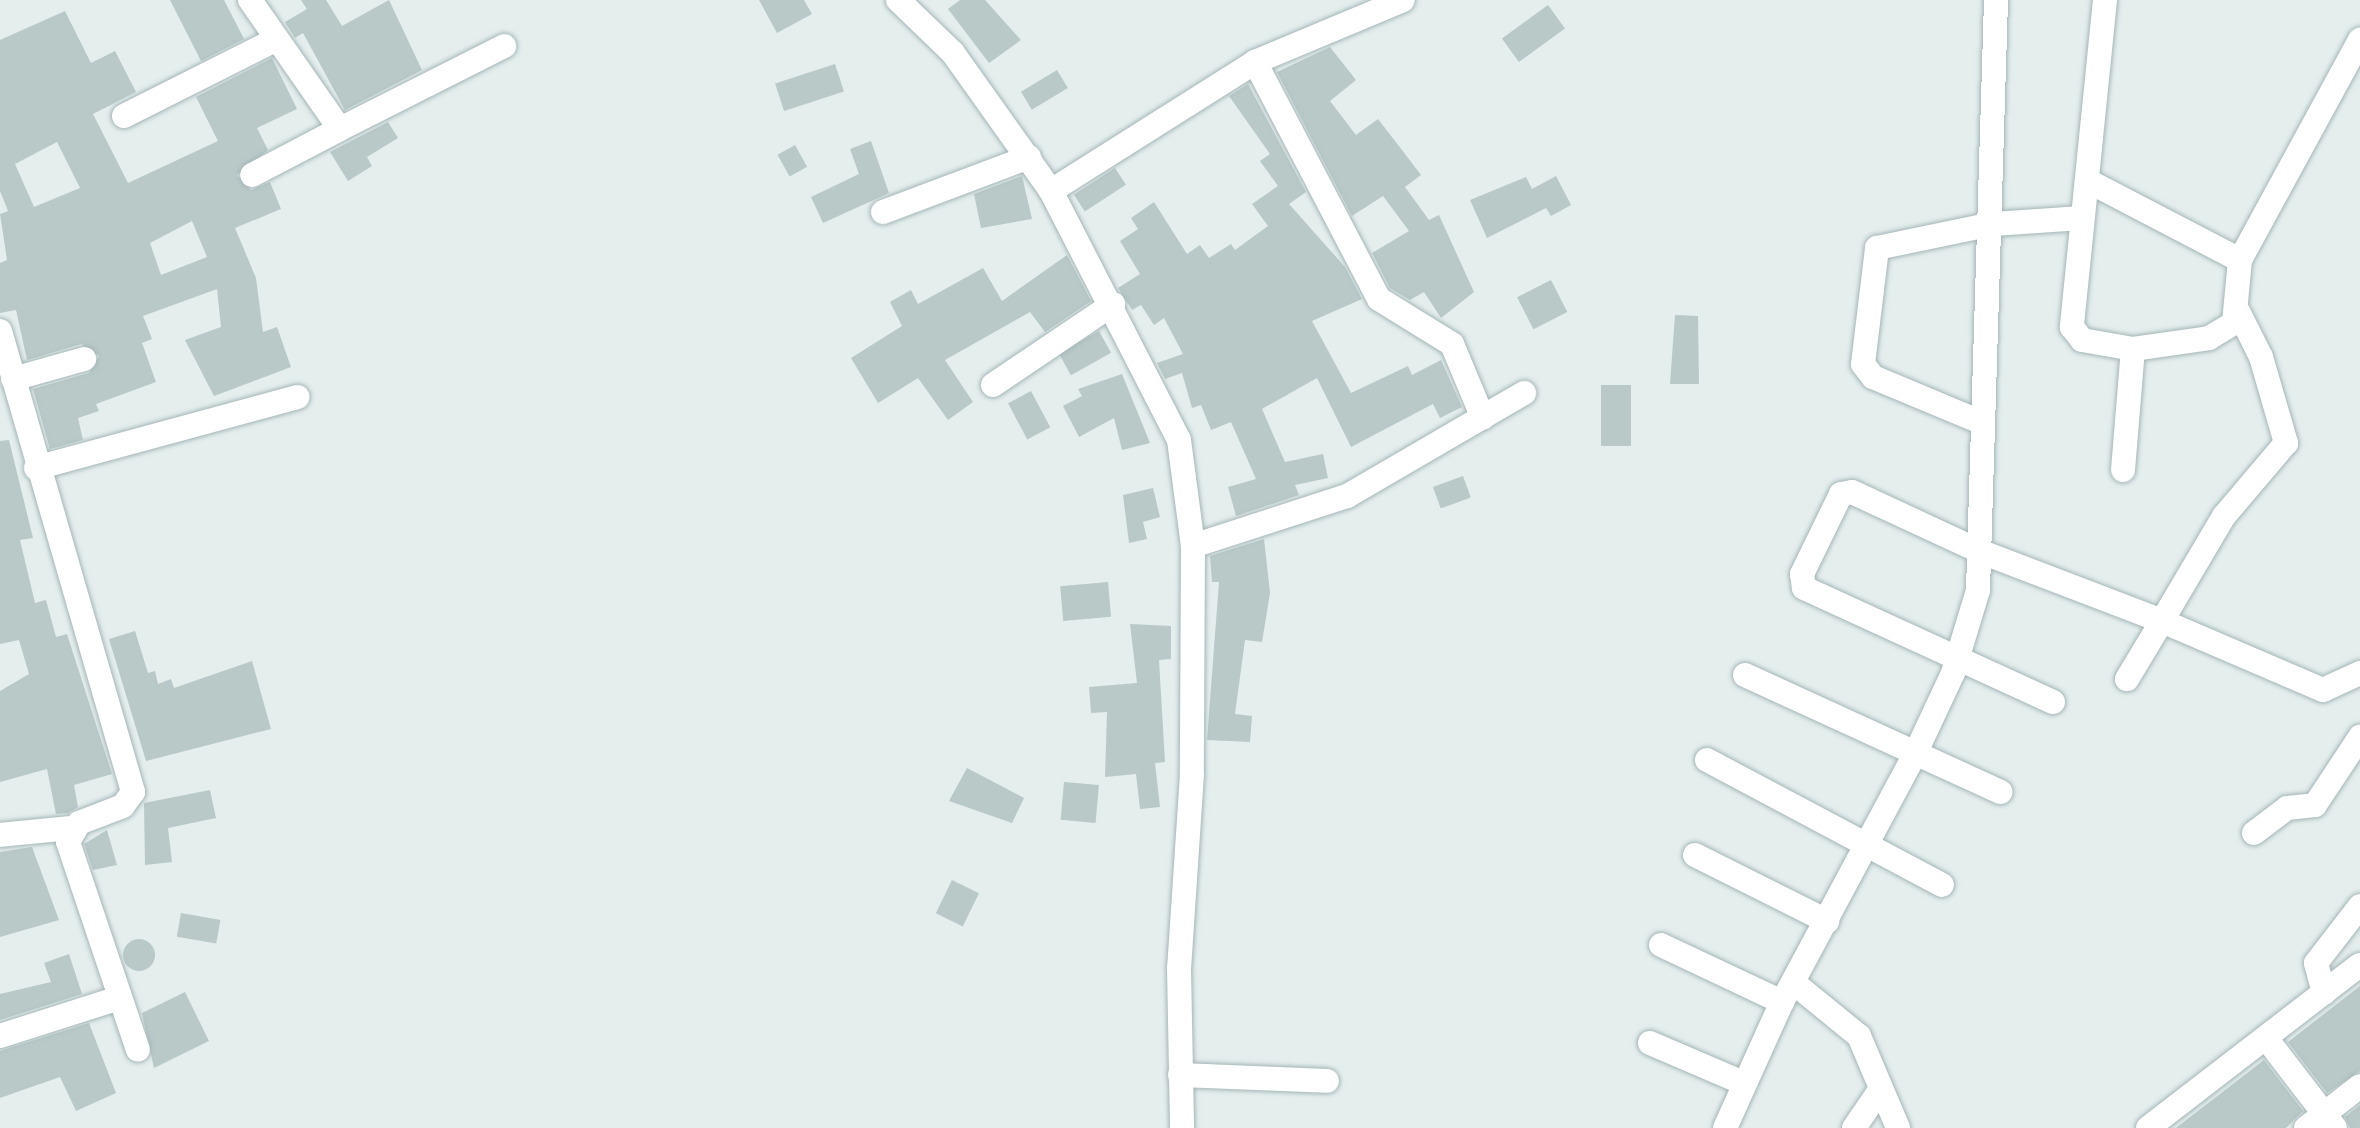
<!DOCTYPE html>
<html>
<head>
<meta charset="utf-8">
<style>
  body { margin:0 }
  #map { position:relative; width:2360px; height:1128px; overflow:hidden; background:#e3eeed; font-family:Overpass,sans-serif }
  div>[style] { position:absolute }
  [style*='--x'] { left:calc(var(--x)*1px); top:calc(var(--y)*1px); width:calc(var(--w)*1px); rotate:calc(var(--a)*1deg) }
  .building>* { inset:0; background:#b8c9c8; transform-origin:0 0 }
  .round { border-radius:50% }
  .roads { filter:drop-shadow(0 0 2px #a5b5b6) drop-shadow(0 0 2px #a5b5b6) }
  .minor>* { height:24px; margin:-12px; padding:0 12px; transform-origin:12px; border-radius:12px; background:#fff }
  span { translate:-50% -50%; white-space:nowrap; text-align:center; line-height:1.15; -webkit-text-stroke:6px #f4faf9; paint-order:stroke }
</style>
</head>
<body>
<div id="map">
  <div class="building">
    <div style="clip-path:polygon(170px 0,224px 0,244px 39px,201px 61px)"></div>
    <div style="clip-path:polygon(301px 0,326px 0,342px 26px,389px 0,422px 70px,345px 110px,303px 33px,295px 38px,285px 22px,307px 9px)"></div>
    <div style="clip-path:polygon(759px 0,804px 0,812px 14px,777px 33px)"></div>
    <div style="clip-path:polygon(960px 0,985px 0,1021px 40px,989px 63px,948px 9px)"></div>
    <div style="left:1548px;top:5px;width:29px;height:57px;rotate:54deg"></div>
    <div style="clip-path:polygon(evenodd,65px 11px,91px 63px,115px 51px,136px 92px,93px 114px,128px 183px,218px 141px,196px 97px,272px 58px,297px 109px,257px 128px,268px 150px,237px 175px,251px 190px,270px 182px,281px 209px,235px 228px,256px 278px,263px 332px,277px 327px,291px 367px,214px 396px,185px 340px,221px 327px,217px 289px,143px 316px,152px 339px,142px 343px,156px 382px,96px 404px,99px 411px,78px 418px,83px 440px,50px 449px,33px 389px,89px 373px,99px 356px,81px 344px,27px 360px,16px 310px,0 313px,0 263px,7px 260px,0 214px,8px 211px,0 191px,0 40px,65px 11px,57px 142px,80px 188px,34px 207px,15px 164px,57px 142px,65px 11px,192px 221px,207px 257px,161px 275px,150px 243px,192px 221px)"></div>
    <div style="clip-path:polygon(1330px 47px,1356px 80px,1330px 101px,1356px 135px,1378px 119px,1402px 150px,1421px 175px,1405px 187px,1429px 220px,1439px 215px,1474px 292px,1441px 318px,1424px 292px,1410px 300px,1390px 288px,1372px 253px,1409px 231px,1383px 196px,1352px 216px,1277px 72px)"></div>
    <div style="left:835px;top:64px;width:29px;height:63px;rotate:72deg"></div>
    <div style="left:1057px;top:70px;width:21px;height:42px;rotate:59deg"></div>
    <div style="clip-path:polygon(1248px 84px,1306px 192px,1289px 204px,1345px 267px,1362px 299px,1312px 321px,1351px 393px,1408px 366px,1412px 375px,1441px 360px,1462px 407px,1440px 418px,1433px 404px,1351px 447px,1317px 378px,1262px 409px,1285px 462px,1323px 454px,1328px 478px,1295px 485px,1299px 495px,1236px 516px,1228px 487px,1256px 479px,1231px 422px,1211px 430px,1201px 405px,1192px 408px,1182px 373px,1165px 379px,1157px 363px,1183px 354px,1164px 318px,1154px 325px,1141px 305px,1132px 310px,1118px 288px,1140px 274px,1120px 241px,1138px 229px,1131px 218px,1154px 202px,1187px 254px,1200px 245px,1209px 258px,1231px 244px,1235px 250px,1268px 226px,1252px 204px,1278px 186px,1260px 161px,1270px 154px,1229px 96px)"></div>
    <div style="clip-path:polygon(388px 122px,398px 138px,367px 157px,372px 166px,348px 181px,330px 152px)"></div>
    <div style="clip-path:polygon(871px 141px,889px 193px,823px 223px,811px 197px,859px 174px,850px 149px)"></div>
    <div style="left:795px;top:145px;width:25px;height:20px;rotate:61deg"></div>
    <div style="left:1115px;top:168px;width:20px;height:49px;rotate:57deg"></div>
    <div style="clip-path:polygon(1022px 176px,1032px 219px,981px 228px,974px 194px)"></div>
    <div style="clip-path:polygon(1556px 176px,1571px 205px,1551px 216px,1546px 208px,1487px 238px,1470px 200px,1526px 177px,1532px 189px)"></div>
    <div style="clip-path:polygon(1067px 255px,1091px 301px,1045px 332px,1030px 312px,945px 360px,973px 402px,948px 420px,918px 378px,878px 403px,851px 358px,902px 326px,890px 302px,911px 290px,918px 304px,983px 268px,1002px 301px)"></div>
    <div style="left:1551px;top:280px;width:36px;height:38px;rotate:63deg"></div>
    <div style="clip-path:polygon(1675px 315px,1698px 316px,1699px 384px,1670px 384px)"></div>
    <div style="left:1099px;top:331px;width:25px;height:46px;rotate:61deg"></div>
    <div style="clip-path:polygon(1122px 374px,1150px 443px,1122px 450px,1114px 418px,1079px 437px,1063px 406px,1082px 396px,1078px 389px)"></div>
    <div style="left:1601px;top:385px;width:30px;height:61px"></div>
    <div style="left:1031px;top:391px;width:41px;height:26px;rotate:62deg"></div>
    <div style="clip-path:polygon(9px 440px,33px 538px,20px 540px,35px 603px,46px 600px,56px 637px,67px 634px,112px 774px,74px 785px,78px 807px,68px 813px,56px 814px,47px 769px,0 782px,0 691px,29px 674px,19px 640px,0 644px,0 441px)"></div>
    <div style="left:1463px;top:476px;width:23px;height:32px;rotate:70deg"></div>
    <div style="clip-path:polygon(1153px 488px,1160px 517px,1143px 522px,1147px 539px,1129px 543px,1123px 495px)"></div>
    <div style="clip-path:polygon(1264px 539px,1270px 593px,1262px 642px,1245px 640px,1235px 714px,1252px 716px,1250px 742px,1207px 740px,1219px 582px,1212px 582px,1210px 556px)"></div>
    <div style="left:1108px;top:582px;width:35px;height:48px;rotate:85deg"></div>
    <div style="clip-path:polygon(1130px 624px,1171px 626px,1171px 659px,1159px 660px,1165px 762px,1155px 763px,1160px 807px,1140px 809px,1136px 774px,1105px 777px,1107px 712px,1091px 713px,1089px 687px,1137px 683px)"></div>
    <div style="clip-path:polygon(135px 631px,148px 673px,155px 671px,158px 684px,171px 679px,174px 688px,252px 661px,271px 729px,146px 761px,109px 639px)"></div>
    <div style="clip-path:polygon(967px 768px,1024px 798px,1012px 823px,949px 801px)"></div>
    <div style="left:1064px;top:782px;width:35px;height:38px;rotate:5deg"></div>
    <div style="clip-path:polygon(210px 790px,216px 818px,168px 828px,172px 862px,145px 865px,144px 803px)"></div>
    <div style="clip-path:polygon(107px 830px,117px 865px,93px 870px,84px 844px)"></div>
    <div style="clip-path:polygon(32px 847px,59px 920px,0 937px,0 852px)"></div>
    <div style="left:952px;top:880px;width:30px;height:37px;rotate:26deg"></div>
    <div style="left:181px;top:913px;width:40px;height:24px;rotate:10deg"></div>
    <div class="round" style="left:123px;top:939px;width:32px;height:32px"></div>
    <div style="clip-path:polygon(69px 954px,82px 994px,0 1020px,0 994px,51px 982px,44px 963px)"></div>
    <div style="clip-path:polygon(2360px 986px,2360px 1071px,2327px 1093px,2288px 1042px)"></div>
    <div style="clip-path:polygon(185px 992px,209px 1041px,154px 1068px,142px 1013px)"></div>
    <div style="clip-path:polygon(89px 1023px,116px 1093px,76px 1111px,60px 1077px,0 1098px,0 1051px)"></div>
    <div style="clip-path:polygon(2264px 1060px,2303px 1111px,2286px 1128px,2176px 1128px)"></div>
    <div style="clip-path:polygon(2360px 1105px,2360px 1128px,2350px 1128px,2345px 1117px)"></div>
  </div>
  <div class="roads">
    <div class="minor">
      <div style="--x:250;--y:0;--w:157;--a:55.1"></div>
      <div style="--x:340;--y:129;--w:99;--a:152.4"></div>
      <div style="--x:898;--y:0;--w:76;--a:43.9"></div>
      <div style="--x:953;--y:53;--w:169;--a:54.6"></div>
      <div style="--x:1051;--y:191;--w:280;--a:62.8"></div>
      <div style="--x:1179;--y:440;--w:107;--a:82.5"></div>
      <div style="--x:1193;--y:546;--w:228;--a:90.3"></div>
      <div style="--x:1192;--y:774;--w:194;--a:93.8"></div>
      <div style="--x:1179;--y:968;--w:160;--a:88.9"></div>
      <div style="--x:2105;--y:0;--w:329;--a:95.8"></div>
      <div style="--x:2072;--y:327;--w:16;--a:52"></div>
      <div style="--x:2082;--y:340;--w:52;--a:10"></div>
      <div style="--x:2133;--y:349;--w:77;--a:-8.2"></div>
      <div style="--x:2209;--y:338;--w:29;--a:-31"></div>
      <div style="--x:2234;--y:323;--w:63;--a:-84.6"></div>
      <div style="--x:2240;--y:260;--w:251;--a:-61.4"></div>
      <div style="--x:1255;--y:62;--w:267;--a:62.4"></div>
      <div style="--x:1379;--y:299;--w:86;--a:31.7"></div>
      <div style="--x:1452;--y:344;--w:80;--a:67.3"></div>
      <div style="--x:124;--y:116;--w:169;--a:-26.7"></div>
      <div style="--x:340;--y:129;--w:184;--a:-26.8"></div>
      <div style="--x:2088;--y:181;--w:171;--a:27.5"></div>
      <div style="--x:1051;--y:191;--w:241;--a:-32.3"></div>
      <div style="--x:1255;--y:62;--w:160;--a:-22.7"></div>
      <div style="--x:883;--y:212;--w:156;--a:-20.6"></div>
      <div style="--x:2239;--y:313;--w:49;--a:63.4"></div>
      <div style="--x:2261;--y:357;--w:90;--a:73.8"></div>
      <div style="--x:2286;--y:443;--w:96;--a:130.3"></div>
      <div style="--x:2224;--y:516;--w:122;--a:120.6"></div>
      <div style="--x:2162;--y:621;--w:175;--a:23.2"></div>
      <div style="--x:2323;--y:690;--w:41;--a:-24.7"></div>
      <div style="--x:0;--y:331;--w:480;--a:73.9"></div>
      <div style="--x:133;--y:792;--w:17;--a:126"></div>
      <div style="--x:123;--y:806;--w:47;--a:158.9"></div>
      <div style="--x:79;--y:823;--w:22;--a:120"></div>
      <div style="--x:68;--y:842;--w:219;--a:71.4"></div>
      <div style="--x:13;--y:379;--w:74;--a:-15.7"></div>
      <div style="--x:993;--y:385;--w:145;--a:-34"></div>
      <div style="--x:1983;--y:423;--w:119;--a:-157.3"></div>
      <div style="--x:1873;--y:377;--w:16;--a:-128"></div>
      <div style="--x:1863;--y:364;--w:117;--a:-83.1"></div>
      <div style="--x:1877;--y:248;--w:118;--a:-11.7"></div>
      <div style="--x:1993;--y:224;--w:89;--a:-3.9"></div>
      <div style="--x:36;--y:468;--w:271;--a:-15.2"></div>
      <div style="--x:2123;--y:470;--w:121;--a:-85.3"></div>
      <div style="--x:1193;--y:546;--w:162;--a:-18"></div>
      <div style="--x:1347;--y:496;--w:205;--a:-30.2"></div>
      <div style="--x:1745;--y:675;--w:281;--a:24.6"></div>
      <div style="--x:2053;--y:702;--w:274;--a:-155.4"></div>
      <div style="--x:1804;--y:588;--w:14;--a:-98"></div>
      <div style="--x:1802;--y:574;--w:89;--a:-64"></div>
      <div style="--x:1841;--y:494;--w:11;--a:-10"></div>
      <div style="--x:1852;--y:492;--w:140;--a:24.9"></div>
      <div style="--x:1979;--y:551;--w:196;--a:20.9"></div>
      <div style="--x:2162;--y:621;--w:68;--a:121.1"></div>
      <div style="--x:1707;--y:760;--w:266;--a:28"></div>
      <div style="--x:2254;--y:833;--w:41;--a:-37.1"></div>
      <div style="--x:2287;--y:808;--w:28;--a:-6"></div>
      <div style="--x:2315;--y:805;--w:82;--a:-56.5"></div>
      <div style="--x:0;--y:835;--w:72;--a:-5.6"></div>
      <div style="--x:1695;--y:855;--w:148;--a:26.6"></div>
      <div style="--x:1661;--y:945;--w:134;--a:25.2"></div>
      <div style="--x:1794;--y:983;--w:84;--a:39.2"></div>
      <div style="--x:1859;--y:1036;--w:100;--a:67"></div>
      <div style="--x:2324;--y:993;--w:31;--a:-105"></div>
      <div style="--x:2316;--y:963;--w:72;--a:-52.3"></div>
      <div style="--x:0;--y:1036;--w:125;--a:-17.7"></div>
      <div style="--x:2266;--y:1038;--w:113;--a:52.5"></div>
      <div style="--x:1650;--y:1043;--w:99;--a:23.2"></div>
      <div style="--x:1180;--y:1075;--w:147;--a:2.3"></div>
      <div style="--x:1725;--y:1128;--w:138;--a:-65.7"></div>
      <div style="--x:1782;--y:1002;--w:284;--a:-61.8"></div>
      <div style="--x:1916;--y:752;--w:87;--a:-64.9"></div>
      <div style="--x:1953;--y:673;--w:87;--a:-73.2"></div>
      <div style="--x:1978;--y:590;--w:590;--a:-88.25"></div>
      <div style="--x:1854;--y:1128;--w:46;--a:-55.6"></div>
      <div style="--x:2148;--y:1128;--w:267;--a:-37.6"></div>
      <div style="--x:2306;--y:1128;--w:68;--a:-37.9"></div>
    </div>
  </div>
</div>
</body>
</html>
